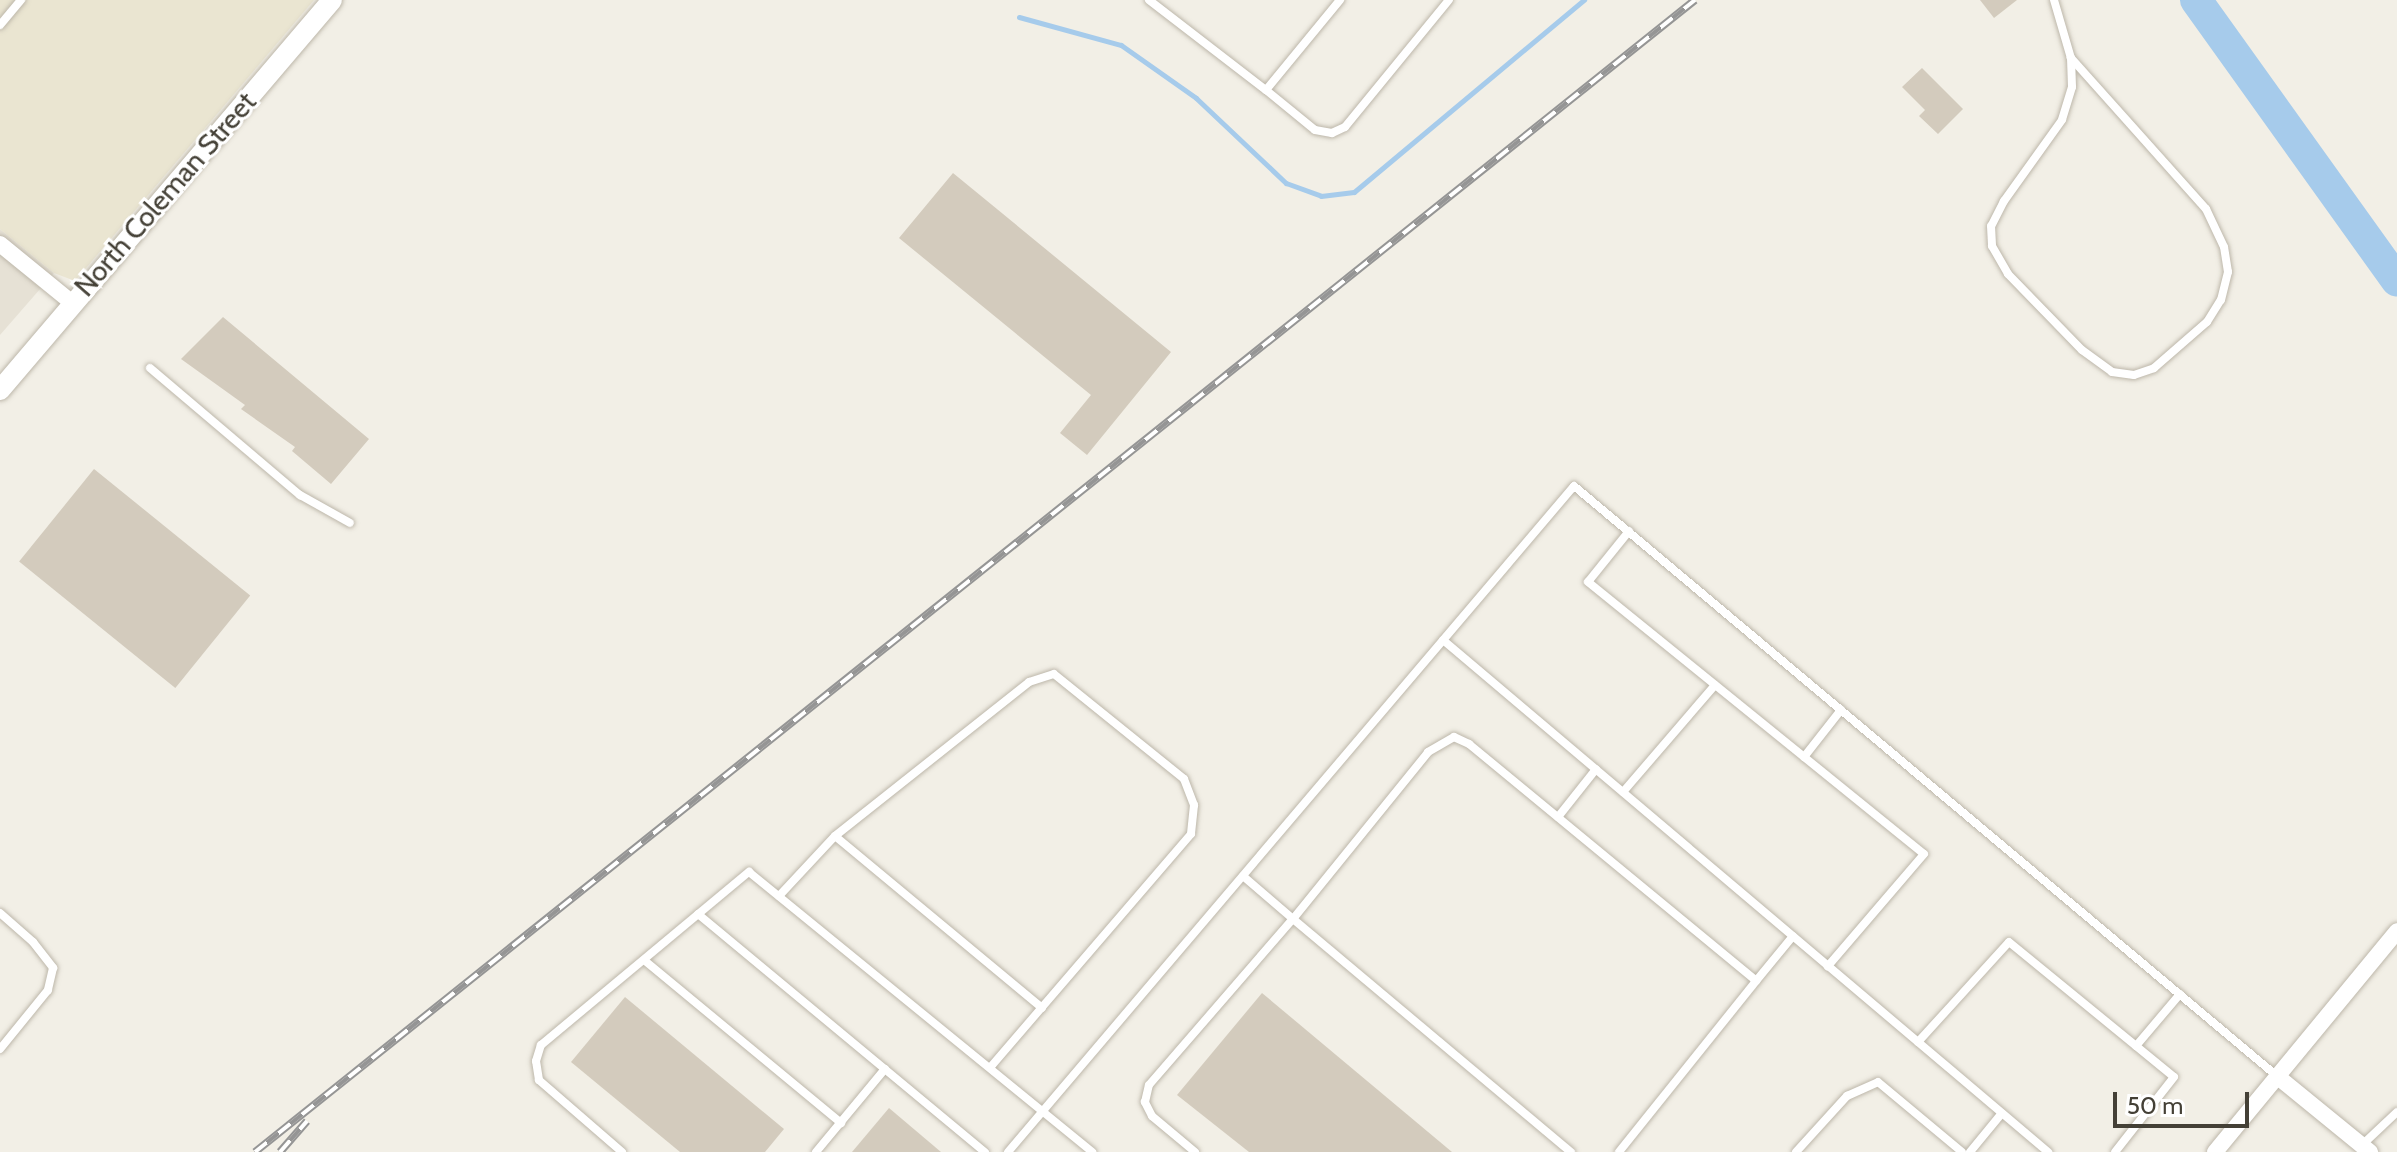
<!DOCTYPE html>
<html>
<head>
<meta charset="utf-8">
<style>
  body { margin:0 }
  #map { position:relative; width:2397px; height:1152px; overflow:hidden; background:#f2efe6; font-family:Cabin,sans-serif }
  div>[style] { position:absolute }
  [style*='--x'] { left:calc(var(--x)*1px); top:calc(var(--y)*1px); width:calc(var(--w)*1px); rotate:calc(var(--a)*1deg) }
  .residential>* { inset:0; background:#e6e1d5 }
  .education>* { inset:0; background:#eae5d1 }
  .stream>* { height:5px; margin:-2.5px; padding:0 2.5px; transform-origin:2.5px; border-radius:2.5px; background:#a6cbeb }
  .river>* { height:32px; margin:-16px; padding:0 16px; transform-origin:16px; border-radius:16px; background:#a6cbeb }
  .building>* { inset:0; background:#d3cbbd; transform-origin:0 0 }
  .roads { filter:drop-shadow(0 0 2px #bdb7aa) drop-shadow(0 0 2px #bdb7aa) }
  .service>* { height:8px; margin:-4px; padding:0 4px; transform-origin:4px; border-radius:4px; background:#fff }
  .minor>* { height:16px; margin:-8px; padding:0 8px; transform-origin:8px; border-radius:8px; background:#fff }
  .tertiary>* { height:20px; margin:-10px; padding:0 10px; transform-origin:10px; border-radius:10px; background:#fff }
  .rail>* { height:8px; margin-top:-4px; transform-origin:0; background:repeating-linear-gradient(90deg,#fff 0 15px,#959595 0 30px); box-sizing:border-box; border-block:2px solid #959595 }
  span { translate:-50% -50%; white-space:nowrap; text-align:center; line-height:1.15; -webkit-text-stroke:6px #fff; paint-order:stroke }
  .street-label { font-size:28px; color:#444036 }
  .scale { position:absolute; left:2113px; top:1092px; width:136px; height:36px; box-sizing:border-box; border:4px solid #444036; border-top:0; padding-left:10px; font-size:24px; line-height:28px; white-space:nowrap; color:#444036; -webkit-text-stroke:6px #fff; paint-order:stroke }
</style>
</head>
<body>
<div id="map">
  <div class="residential">
    <div style="clip-path:polygon(0 229px,54px 273px,0 335px)"></div>
  </div>
  <div class="education">
    <div style="clip-path:polygon(0 0,314px 0,75px 281px,54px 273px,0 229px)"></div>
  </div>
  <div class="stream">
    <div style="--x:1019;--y:17;--w:106;--a:15.4"></div>
    <div style="--x:1121;--y:45;--w:92;--a:35.2"></div>
    <div style="--x:1196;--y:98;--w:124;--a:43.4"></div>
    <div style="--x:1286;--y:183;--w:37;--a:20"></div>
    <div style="--x:1321;--y:196;--w:33;--a:-7"></div>
    <div style="--x:1354;--y:192;--w:300;--a:-39.9"></div>
  </div>
  <div class="river">
    <div style="--x:2196;--y:0;--w:345;--a:54.4"></div>
  </div>
  <div class="building">
    <div style="clip-path:polygon(1980px 0,2017px 0,1994px 18px)"></div>
    <div style="clip-path:polygon(1922px 68px,1963px 109px,1938px 134px,1919px 116px,1925px 110px,1902px 87px)"></div>
    <div style="clip-path:polygon(953px 173px,1171px 352px,1087px 455px,1060px 433px,1091px 395px,899px 238px)"></div>
    <div style="clip-path:polygon(223px 317px,369px 439px,331px 484px,292px 451px,295px 447px,241px 409px,245px 405px,181px 359px)"></div>
    <div style="left:94px;top:469px;width:201px;height:119px;rotate:39deg"></div>
    <div style="clip-path:polygon(1262px 993px,1452px 1152px,1249px 1152px,1177px 1095px)"></div>
    <div style="clip-path:polygon(625px 997px,784px 1129px,765px 1152px,680px 1152px,571px 1062px)"></div>
    <div style="clip-path:polygon(889px 1108px,941px 1152px,852px 1152px)"></div>
  </div>
  <div class="roads">
    <div class="service">
      <div style="--x:1149;--y:0;--w:148;--a:37.6"></div>
      <div style="--x:1266;--y:90;--w:117;--a:-50.6"></div>
      <div style="--x:2054;--y:0;--w:60;--a:73.7"></div>
      <div style="--x:2071;--y:58;--w:29;--a:88"></div>
      <div style="--x:2072;--y:87;--w:34;--a:107"></div>
      <div style="--x:2062;--y:120;--w:100;--a:125.6"></div>
      <div style="--x:2004;--y:201;--w:28;--a:117"></div>
      <div style="--x:1991;--y:226;--w:20;--a:87"></div>
      <div style="--x:1992;--y:246;--w:32;--a:60"></div>
      <div style="--x:2008;--y:274;--w:106;--a:45.8"></div>
      <div style="--x:2082;--y:350;--w:37;--a:36"></div>
      <div style="--x:2112;--y:372;--w:22;--a:8"></div>
      <div style="--x:2134;--y:375;--w:21;--a:-19"></div>
      <div style="--x:2154;--y:368;--w:70;--a:-41"></div>
      <div style="--x:2207;--y:322;--w:26;--a:-58"></div>
      <div style="--x:2221;--y:300;--w:29;--a:-76"></div>
      <div style="--x:2228;--y:272;--w:25;--a:-99"></div>
      <div style="--x:2224;--y:247;--w:42;--a:-115.3"></div>
      <div style="--x:2206;--y:209;--w:203;--a:-131.8"></div>
      <div style="--x:0;--y:25;--w:33;--a:-50"></div>
      <div style="--x:1266;--y:90;--w:63;--a:39.2"></div>
      <div style="--x:1315;--y:130;--w:17;--a:10"></div>
      <div style="--x:1332;--y:133;--w:14;--a:-25"></div>
      <div style="--x:1345;--y:127;--w:164;--a:-50.7"></div>
      <div style="--x:150;--y:368;--w:197;--a:40.3"></div>
      <div style="--x:300;--y:495;--w:57;--a:29.2"></div>
      <div style="--x:1629;--y:531;--w:65;--a:128.8"></div>
      <div style="--x:1588;--y:582;--w:432;--a:39"></div>
      <div style="--x:1924;--y:854;--w:148;--a:130.6"></div>
      <div style="--x:1443;--y:640;--w:793;--a:40.24"></div>
      <div style="--x:1804;--y:757;--w:60;--a:-51.8"></div>
      <div style="--x:1623;--y:792;--w:141;--a:-49.3"></div>
      <div style="--x:1558;--y:817;--w:61;--a:-51.6"></div>
      <div style="--x:835;--y:836;--w:269;--a:39.7"></div>
      <div style="--x:1243;--y:876;--w:66;--a:40.7"></div>
      <div style="--x:1293;--y:919;--w:215;--a:-51"></div>
      <div style="--x:1428;--y:752;--w:30;--a:-30"></div>
      <div style="--x:1454;--y:737;--w:17;--a:25"></div>
      <div style="--x:1469;--y:744;--w:372;--a:39.5"></div>
      <div style="--x:1756;--y:981;--w:58;--a:-50.6"></div>
      <div style="--x:779;--y:896;--w:82;--a:-47"></div>
      <div style="--x:835;--y:836;--w:248;--a:-38.4"></div>
      <div style="--x:1029;--y:682;--w:26;--a:-18"></div>
      <div style="--x:1054;--y:674;--w:167;--a:38.9"></div>
      <div style="--x:1184;--y:779;--w:28;--a:69"></div>
      <div style="--x:1194;--y:805;--w:29;--a:96"></div>
      <div style="--x:1191;--y:834;--w:308;--a:130.7"></div>
      <div style="--x:0;--y:913;--w:44;--a:41.3"></div>
      <div style="--x:33;--y:942;--w:33;--a:52"></div>
      <div style="--x:53;--y:968;--w:23;--a:103"></div>
      <div style="--x:48;--y:990;--w:76;--a:129.1"></div>
      <div style="--x:698;--y:914;--w:373;--a:39.7"></div>
      <div style="--x:644;--y:960;--w:256;--a:39.6"></div>
      <div style="--x:1918;--y:1042;--w:135;--a:-47.7"></div>
      <div style="--x:2009;--y:942;--w:213;--a:39.3"></div>
      <div style="--x:2174;--y:1077;--w:95;--a:128.2"></div>
      <div style="--x:2136;--y:1046;--w:68;--a:-49.8"></div>
      <div style="--x:2362;--y:1145;--w:48;--a:-43.3"></div>
      <div style="--x:622;--y:1152;--w:110;--a:-139.1"></div>
      <div style="--x:539;--y:1080;--w:19;--a:-99"></div>
      <div style="--x:536;--y:1061;--w:17;--a:-73"></div>
      <div style="--x:541;--y:1045;--w:271;--a:-39.8"></div>
      <div style="--x:749;--y:872;--w:443;--a:39.2"></div>
      <div style="--x:816;--y:1152;--w:108;--a:-50.3"></div>
      <div style="--x:1008;--y:1152;--w:874;--a:-49.64"></div>
      <div style="--x:1574;--y:486;--w:919;--a:40.01"></div>
      <div style="--x:1195;--y:1152;--w:56;--a:-140.1"></div>
      <div style="--x:1152;--y:1116;--w:16;--a:-117"></div>
      <div style="--x:1145;--y:1102;--w:17;--a:-77"></div>
      <div style="--x:1149;--y:1085;--w:220;--a:-49.1"></div>
      <div style="--x:1293;--y:919;--w:363;--a:40"></div>
      <div style="--x:1619;--y:1152;--w:219;--a:-51.3"></div>
      <div style="--x:1796;--y:1152;--w:76;--a:-47.7"></div>
      <div style="--x:1847;--y:1096;--w:34;--a:-24"></div>
      <div style="--x:1878;--y:1082;--w:109;--a:39.8"></div>
      <div style="--x:1970;--y:1152;--w:50;--a:-50.6"></div>
    </div>
    <div class="minor">
      <div style="--x:0;--y:244;--w:92;--a:39.2"></div>
      <div style="--x:2278;--y:1077;--w:119;--a:39.2"></div>
      <div style="--x:2215;--y:1152;--w:286;--a:-50.5"></div>
    </div>
    <div class="tertiary">
      <div style="--x:0;--y:390;--w:512;--a:-49.59"></div>
    </div>
  </div>
  <div class="rail">
    <div style="--x:255;--y:1152;--w:1844;--a:-38.66"></div>
    <div style="--x:280;--y:1152;--w:41;--a:-48.9"></div>
  </div>
  <div class="street-label">
    <span style="left:165px;top:194px;rotate:-49deg">North Coleman Street</span>
  </div>
  <div class="scale">50 m</div>
</div>
</body>
</html>
